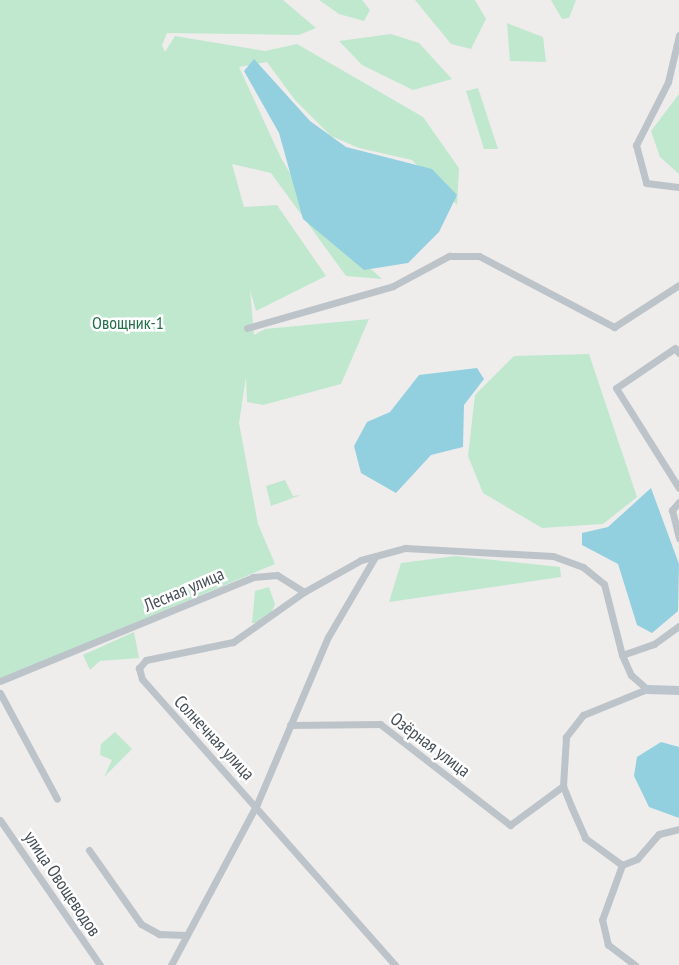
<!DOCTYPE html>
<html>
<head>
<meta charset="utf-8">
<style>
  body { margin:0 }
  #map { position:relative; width:679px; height:965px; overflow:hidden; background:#efecec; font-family:"PT Sans Narrow",sans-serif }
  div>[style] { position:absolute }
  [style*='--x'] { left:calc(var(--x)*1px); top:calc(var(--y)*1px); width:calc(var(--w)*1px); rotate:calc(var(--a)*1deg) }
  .green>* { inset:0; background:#bfe8cf }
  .water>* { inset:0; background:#92d0e0 }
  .street>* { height:7px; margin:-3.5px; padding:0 3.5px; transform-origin:3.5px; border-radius:3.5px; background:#bcc4ca }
  .secondary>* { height:9px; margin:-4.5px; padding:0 4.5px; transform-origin:4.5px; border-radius:4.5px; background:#bcc5ce }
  span { translate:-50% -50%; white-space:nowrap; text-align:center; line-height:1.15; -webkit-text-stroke:5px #fff; paint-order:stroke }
  .park-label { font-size:18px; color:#226f48 }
  .street-label { font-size:18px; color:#475057 }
</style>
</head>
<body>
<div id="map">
  <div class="green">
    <div style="clip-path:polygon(0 0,283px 0,316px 28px,299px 35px,167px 33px,162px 45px,165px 52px,175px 36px,265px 51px,297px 44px,423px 117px,459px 168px,457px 205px,412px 160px,359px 148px,331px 136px,295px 100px,267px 62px,239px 67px,281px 158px,319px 222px,382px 279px,346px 276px,271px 173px,232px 164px,244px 207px,277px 205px,326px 276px,256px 311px,250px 290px,254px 335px,265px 329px,369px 319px,341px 384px,263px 405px,247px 402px,246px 377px,239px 423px,258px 524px,275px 564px,0 680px)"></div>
    <div style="clip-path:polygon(319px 0,362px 0,370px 10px,364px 21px,339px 14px)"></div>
    <div style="clip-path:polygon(415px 0,475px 0,486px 19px,471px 49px,451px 44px)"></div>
    <div style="clip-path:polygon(551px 0,576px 0,569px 18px,562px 19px)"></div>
    <div style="clip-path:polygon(507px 23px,543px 37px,546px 62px,510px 61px)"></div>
    <div style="clip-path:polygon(391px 34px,419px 43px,452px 79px,413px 90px,362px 65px,339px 41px)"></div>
    <div style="clip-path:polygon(478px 88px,498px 149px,484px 149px,466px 91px)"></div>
    <div style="clip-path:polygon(679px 94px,679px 174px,660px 157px,651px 131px)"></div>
    <div style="clip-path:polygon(589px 354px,637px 497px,603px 524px,542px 528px,483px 493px,468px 456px,475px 395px,514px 356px)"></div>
    <div style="clip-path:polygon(285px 480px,293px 496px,301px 495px,271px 506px,266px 486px)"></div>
    <div style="clip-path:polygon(456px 556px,560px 567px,561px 577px,389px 602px,401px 563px)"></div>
    <div style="clip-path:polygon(269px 587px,275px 604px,267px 623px,252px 623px,255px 591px)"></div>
    <div style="clip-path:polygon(134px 632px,139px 658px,100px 661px,90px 670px,83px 655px)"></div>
    <div style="clip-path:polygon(115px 732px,132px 749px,104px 777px,112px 760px,100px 755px,101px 744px)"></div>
  </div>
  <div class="water">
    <div style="clip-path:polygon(254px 59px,310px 121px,346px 147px,432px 169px,457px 195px,439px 232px,408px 263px,364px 270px,303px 219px,279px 133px,244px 71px)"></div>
    <div style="clip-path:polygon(477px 368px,484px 379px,464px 405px,463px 447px,431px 455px,396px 493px,361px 473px,354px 446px,367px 422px,390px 412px,419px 375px)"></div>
    <div style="clip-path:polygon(651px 488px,679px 564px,678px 611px,652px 633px,637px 625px,618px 564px,582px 545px,582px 533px,608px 527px)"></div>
    <div style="clip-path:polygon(661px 742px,679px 747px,679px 818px,649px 807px,634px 776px,637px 757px)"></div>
  </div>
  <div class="street">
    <div style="--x:679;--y:35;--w:48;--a:103.2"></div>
    <div style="--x:668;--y:82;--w:71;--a:116.9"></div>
    <div style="--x:636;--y:145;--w:39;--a:75"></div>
    <div style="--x:646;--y:183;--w:33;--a:7"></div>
    <div style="--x:247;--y:328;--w:152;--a:-16"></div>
    <div style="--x:393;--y:286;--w:64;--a:-28.2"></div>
    <div style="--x:449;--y:256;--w:30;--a:0"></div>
    <div style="--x:479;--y:256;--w:153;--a:27.7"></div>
    <div style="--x:614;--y:327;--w:77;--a:-32.9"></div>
    <div style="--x:679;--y:353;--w:6;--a:-129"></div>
    <div style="--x:675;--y:348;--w:71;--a:145.9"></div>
    <div style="--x:616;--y:388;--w:118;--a:57.8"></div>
    <div style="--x:679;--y:502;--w:11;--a:131"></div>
    <div style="--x:672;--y:510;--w:29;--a:76"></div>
    <div style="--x:304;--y:592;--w:87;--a:144.8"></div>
    <div style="--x:233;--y:642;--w:89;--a:168.3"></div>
    <div style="--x:146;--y:660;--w:11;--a:131"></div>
    <div style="--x:139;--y:668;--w:11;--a:75"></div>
    <div style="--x:142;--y:679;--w:382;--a:48.5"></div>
    <div style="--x:622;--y:655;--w:34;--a:-19"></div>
    <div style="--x:654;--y:644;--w:31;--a:-36"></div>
    <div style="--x:0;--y:681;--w:274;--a:-22.3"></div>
    <div style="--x:253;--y:577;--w:24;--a:-5"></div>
    <div style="--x:277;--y:575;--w:32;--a:32"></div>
    <div style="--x:304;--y:592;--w:65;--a:-29.3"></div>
    <div style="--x:361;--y:560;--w:46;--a:-15.3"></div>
    <div style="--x:405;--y:548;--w:148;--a:3.1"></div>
    <div style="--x:553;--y:556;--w:32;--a:20"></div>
    <div style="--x:583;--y:567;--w:27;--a:39"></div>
    <div style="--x:604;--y:584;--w:73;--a:75.8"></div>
    <div style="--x:622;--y:655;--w:22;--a:66"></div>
    <div style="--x:631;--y:675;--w:21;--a:41"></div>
    <div style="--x:647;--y:689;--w:69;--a:157.9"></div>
    <div style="--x:583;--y:715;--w:28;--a:128"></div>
    <div style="--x:566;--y:737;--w:49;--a:93.5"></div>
    <div style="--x:563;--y:786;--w:22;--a:68"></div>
    <div style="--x:571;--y:806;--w:35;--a:66"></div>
    <div style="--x:585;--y:838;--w:46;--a:36.1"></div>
    <div style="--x:0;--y:693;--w:120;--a:61.7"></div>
    <div style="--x:290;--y:725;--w:90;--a:-0.6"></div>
    <div style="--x:380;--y:724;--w:165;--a:37.8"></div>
    <div style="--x:510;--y:825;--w:66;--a:-36.3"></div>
    <div style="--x:0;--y:820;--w:176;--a:55.4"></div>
    <div style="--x:89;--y:850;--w:90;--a:54.9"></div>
    <div style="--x:141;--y:924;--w:21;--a:29"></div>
    <div style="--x:159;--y:934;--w:27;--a:2"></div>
    <div style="--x:171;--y:965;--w:183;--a:-61.9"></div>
    <div style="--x:257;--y:804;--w:181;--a:-67"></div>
    <div style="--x:328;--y:637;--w:93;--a:-59.6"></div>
    <div style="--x:635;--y:965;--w:34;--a:-143"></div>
    <div style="--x:608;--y:945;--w:26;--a:-103"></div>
    <div style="--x:602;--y:920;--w:59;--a:-70"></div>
    <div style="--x:622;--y:865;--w:16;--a:-22"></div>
    <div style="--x:637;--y:859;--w:33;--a:-49"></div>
    <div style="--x:659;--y:834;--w:21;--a:-14"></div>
  </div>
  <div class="secondary">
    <div style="--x:647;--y:689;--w:32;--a:2"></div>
  </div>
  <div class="park-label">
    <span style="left:128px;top:323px">Овощник-1</span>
  </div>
  <div class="street-label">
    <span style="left:184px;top:590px;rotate:-23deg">Лесная улица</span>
    <span style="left:214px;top:738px;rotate:47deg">Солнечная улица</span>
    <span style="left:430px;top:745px;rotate:37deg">Озёрная улица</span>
    <span style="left:62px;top:884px;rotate:56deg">улица Овощеводов</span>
  </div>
</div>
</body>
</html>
